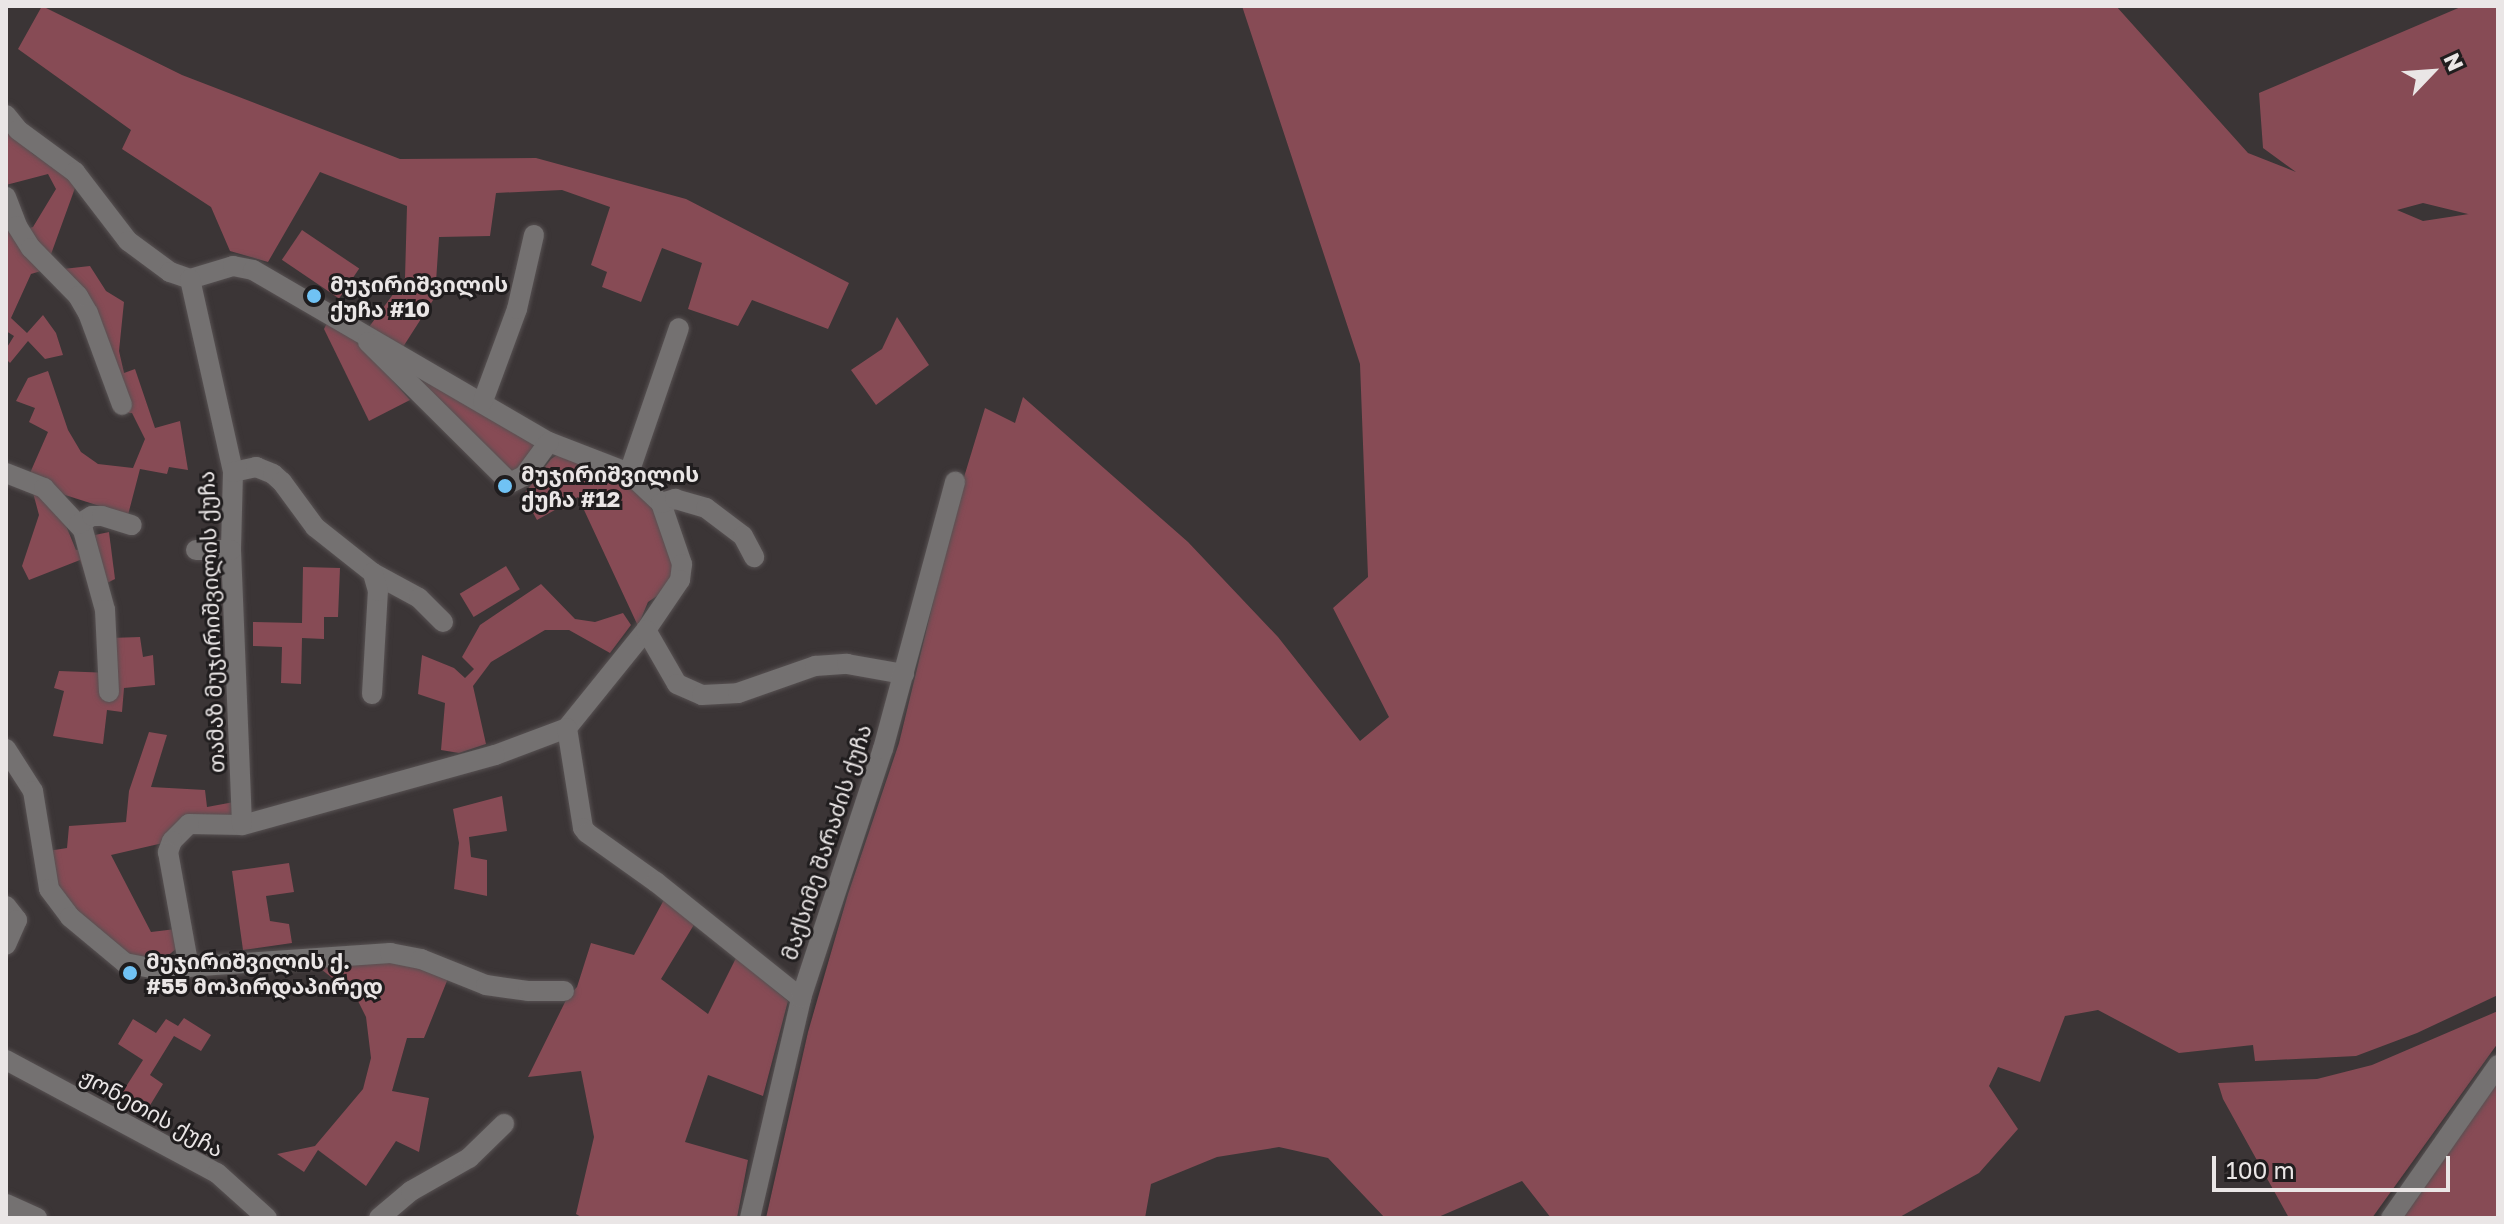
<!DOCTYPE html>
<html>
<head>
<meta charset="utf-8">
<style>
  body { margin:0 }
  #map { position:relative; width:2504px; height:1224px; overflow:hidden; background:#3b3536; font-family:"Golos Text","Noto Sans Georgian",sans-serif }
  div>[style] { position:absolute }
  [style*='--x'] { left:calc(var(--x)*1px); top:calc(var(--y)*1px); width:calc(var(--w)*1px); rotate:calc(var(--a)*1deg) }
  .green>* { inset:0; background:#874b55; transform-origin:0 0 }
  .roads { filter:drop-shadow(0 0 2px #575152) drop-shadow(0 0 2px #575152) }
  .minor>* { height:20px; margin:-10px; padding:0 10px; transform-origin:10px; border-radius:10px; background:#747171 }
  .dots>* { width:22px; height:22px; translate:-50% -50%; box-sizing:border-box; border:4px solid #201d1e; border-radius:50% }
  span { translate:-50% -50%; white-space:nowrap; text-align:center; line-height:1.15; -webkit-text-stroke:6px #201d1e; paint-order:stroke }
  .poi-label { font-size:22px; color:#eae6e6; font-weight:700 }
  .left { translate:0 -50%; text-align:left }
  .street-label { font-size:22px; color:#eae6e6 }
  .frame { position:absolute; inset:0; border:8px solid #eae6e6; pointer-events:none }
  .north { position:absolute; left:2392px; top:32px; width:80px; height:80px; -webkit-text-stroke:6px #201d1e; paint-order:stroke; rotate:65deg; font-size:22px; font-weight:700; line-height:32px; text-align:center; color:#eae6e6 }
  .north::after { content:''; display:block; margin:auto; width:28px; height:36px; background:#eae6e6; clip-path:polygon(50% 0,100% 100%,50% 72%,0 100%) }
  .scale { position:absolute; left:2212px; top:1156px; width:238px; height:36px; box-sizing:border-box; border:4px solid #eae6e6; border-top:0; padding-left:10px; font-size:24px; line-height:28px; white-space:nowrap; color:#eae6e6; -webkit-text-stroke:6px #201d1e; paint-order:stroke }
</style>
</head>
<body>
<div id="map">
  <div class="green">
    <div style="clip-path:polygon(42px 6px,182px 75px,400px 159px,536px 158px,686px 199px,849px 283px,828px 329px,752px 300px,738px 326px,688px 309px,702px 263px,662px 248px,641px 302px,602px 287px,607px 272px,591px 265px,610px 207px,562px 190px,496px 193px,490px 236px,439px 237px,435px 297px,403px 347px,369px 327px,405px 278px,407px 206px,320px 172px,268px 262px,230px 251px,211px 207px,122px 149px,131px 130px,18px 49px)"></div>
    <div style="clip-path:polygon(evenodd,1242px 6px,2116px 6px,2248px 153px,2296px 172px,2263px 148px,2259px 93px,2463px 6px,2498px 6px,2498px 995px,2417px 1033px,2356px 1056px,2255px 1061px,2253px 1045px,2179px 1053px,2098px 1010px,2065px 1016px,2040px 1082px,1998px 1067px,1989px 1086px,2018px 1129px,1979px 1173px,1898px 1218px,1551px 1218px,1522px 1181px,1436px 1218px,1385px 1218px,1328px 1158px,1279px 1147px,1217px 1157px,1151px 1184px,1145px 1218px,766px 1218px,808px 1032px,848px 894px,899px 743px,961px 487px,985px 408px,1015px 423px,1023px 397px,1188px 542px,1278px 637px,1360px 741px,1389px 717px,1333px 608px,1368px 577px,1360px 364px,1242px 6px,2423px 203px,2468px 214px,2469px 214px,2423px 221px,2397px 210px,2423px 203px)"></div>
    <div style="clip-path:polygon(6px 128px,33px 154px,64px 173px,75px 188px,50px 257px,63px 269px,90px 266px,106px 291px,124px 302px,119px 351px,124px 373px,135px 369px,155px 428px,180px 421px,188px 470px,169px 467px,167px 474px,140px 469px,128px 515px,65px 495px,30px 473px,48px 432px,29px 422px,35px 408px,16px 401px,28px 378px,48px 371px,68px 430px,81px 452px,98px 464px,133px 468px,145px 439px,132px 413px,129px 413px,89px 307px,54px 267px,31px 274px,11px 318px,27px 333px,43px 315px,56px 333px,63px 355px,45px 359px,28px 341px,10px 363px,6px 359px,6px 349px,14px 336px,6px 331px,6px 221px,14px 233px,33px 227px,56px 189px,48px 174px,6px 185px)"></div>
    <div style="left:302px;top:230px;width:69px;height:36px;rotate:34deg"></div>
    <div style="clip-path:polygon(897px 317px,929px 365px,876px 405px,851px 370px,882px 349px)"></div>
    <div style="clip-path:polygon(327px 323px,342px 324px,410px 400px,369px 421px,324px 329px)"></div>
    <div style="clip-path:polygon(379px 349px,540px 443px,520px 470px,512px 473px)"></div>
    <div style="clip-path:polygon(560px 453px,623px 481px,648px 503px,662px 523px,675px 576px,663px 592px,648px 602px,638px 626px,578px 497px,537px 520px,523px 495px,551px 459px)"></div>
    <div style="clip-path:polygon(32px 489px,60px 511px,76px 550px,84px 548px,92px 593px,80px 560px,29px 580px,22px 566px,39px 515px)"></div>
    <div style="clip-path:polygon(109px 532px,115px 579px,107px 583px,95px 535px)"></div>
    <div style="left:506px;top:566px;width:27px;height:54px;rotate:59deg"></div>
    <div style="clip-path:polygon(303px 567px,340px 568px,338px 617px,324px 617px,324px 639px,302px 638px,301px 684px,281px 683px,282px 647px,253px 646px,253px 622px,302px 623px)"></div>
    <div style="clip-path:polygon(541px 584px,575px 619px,595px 622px,623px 613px,631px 625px,610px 653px,569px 630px,545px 630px,491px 662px,473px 686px,486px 744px,459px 753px,441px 750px,445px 703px,418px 694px,422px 655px,454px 668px,465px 678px,474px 669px,462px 657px,480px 625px)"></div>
    <div style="clip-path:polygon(140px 637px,143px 657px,153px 655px,155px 685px,124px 688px,122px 712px,107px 710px,103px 744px,53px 736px,64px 691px,54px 688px,59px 671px,112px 673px,110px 638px)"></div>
    <div style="clip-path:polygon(149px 732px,167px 735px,151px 787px,205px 790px,207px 807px,234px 802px,235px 817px,163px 843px,111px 855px,151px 932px,176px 929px,177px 948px,159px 963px,127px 958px,63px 900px,48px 851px,67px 848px,69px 826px,126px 822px,129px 791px)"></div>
    <div style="clip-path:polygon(502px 796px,507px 831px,469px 837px,471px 857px,487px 860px,487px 896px,454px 889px,459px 843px,453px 809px)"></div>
    <div style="clip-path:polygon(289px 863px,294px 892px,266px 896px,270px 921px,289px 924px,292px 943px,243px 950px,232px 871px)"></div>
    <div style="clip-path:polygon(666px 896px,695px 923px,661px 979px,708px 1014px,736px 958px,788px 1001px,763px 1096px,708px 1075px,685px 1142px,748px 1160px,737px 1218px,583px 1218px,576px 1214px,594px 1137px,581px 1071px,528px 1077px,567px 998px,577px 987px,591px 943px,634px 955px)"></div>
    <div style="clip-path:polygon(395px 959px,449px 976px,424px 1038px,407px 1038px,392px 1091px,429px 1098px,419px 1152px,396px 1141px,366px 1186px,318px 1150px,304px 1172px,277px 1154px,315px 1146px,363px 1089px,371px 1058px,366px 1017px,356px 997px,311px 961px)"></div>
    <div style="clip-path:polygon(2498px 1011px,2498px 1043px,2372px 1218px,2289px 1218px,2223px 1099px,2218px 1083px,2317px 1079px,2372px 1065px)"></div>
    <div style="clip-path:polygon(184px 1018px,211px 1035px,201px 1051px,174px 1036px,150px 1075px,163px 1084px,146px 1112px,120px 1096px,143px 1060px,118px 1044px,133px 1019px,156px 1033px,166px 1019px,178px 1026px)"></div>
    <div style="clip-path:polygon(2498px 1082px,2498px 1218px,2399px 1218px)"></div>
  </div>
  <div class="roads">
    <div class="minor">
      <div style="--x:6;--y:115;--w:19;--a:51"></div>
      <div style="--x:18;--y:130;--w:71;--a:36.4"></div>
      <div style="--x:75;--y:172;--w:87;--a:52.5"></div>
      <div style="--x:128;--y:241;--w:52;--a:36.4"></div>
      <div style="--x:170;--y:272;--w:21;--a:19"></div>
      <div style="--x:190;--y:279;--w:45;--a:-16.8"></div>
      <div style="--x:233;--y:266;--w:20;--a:11"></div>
      <div style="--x:253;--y:270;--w:342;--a:30.2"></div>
      <div style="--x:549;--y:442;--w:86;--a:21.2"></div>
      <div style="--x:629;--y:473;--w:44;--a:43.2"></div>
      <div style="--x:661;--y:503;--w:65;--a:71"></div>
      <div style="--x:682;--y:564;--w:16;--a:97"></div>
      <div style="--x:680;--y:580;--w:60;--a:124.2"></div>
      <div style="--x:646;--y:630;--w:126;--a:128.9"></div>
      <div style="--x:567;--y:728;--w:77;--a:159.4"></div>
      <div style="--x:495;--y:755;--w:263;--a:164.5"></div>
      <div style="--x:242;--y:825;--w:53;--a:-178.9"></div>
      <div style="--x:189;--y:824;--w:24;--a:135"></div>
      <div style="--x:172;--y:841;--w:12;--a:110"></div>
      <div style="--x:168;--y:852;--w:117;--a:79.7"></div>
      <div style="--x:6;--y:197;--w:31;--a:69"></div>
      <div style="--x:17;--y:226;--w:26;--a:58"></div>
      <div style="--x:31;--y:248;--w:67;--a:45.6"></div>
      <div style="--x:78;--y:296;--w:20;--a:60"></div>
      <div style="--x:88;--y:313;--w:98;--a:69.7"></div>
      <div style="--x:190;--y:279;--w:198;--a:77.4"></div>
      <div style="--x:233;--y:472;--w:78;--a:91.5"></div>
      <div style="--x:231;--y:550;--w:275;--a:87.7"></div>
      <div style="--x:368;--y:342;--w:200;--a:44.8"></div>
      <div style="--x:510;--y:483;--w:16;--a:-27"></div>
      <div style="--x:524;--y:476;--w:42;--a:-53.7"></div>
      <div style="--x:483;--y:401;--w:98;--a:-69.7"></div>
      <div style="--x:517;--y:309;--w:76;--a:-77.1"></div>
      <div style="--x:233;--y:472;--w:24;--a:-12"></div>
      <div style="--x:256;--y:467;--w:18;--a:22"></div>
      <div style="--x:273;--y:474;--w:12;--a:42"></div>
      <div style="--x:282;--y:482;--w:56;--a:53.7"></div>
      <div style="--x:315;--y:527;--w:74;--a:38.4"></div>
      <div style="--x:373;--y:573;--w:52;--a:28.5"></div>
      <div style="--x:419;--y:598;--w:34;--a:45"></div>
      <div style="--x:6;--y:473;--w:41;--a:21.5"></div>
      <div style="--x:44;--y:488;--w:57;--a:47.1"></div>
      <div style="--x:83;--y:530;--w:83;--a:74.6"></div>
      <div style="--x:105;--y:610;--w:82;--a:87.2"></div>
      <div style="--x:629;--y:473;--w:153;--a:-71"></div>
      <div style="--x:661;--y:503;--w:15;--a:-16"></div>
      <div style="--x:675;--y:499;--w:32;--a:16"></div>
      <div style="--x:706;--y:508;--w:46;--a:37.1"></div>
      <div style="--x:743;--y:536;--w:24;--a:62"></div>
      <div style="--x:79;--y:524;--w:15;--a:-32"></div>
      <div style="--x:92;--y:516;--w:10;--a:0"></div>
      <div style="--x:102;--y:516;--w:31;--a:17"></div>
      <div style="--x:196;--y:550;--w:35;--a:0"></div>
      <div style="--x:646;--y:630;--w:62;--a:60.1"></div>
      <div style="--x:677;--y:684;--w:27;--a:24"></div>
      <div style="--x:702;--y:695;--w:36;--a:-3"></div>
      <div style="--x:738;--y:693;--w:82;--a:-19.3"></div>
      <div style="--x:815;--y:666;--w:32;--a:-4"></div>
      <div style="--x:847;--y:664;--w:58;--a:10"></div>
      <div style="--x:372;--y:694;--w:103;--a:-86.7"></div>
      <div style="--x:378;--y:591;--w:19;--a:-106"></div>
      <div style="--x:567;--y:728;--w:101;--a:80.9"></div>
      <div style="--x:583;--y:828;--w:6;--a:51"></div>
      <div style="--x:587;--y:833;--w:85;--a:35.4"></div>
      <div style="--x:656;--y:882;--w:186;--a:38.7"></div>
      <div style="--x:6;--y:749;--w:50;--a:57.3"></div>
      <div style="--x:33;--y:791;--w:99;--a:80.7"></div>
      <div style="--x:49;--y:889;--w:35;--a:53"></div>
      <div style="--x:70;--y:917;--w:72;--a:39.9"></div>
      <div style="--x:125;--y:963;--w:33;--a:11"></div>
      <div style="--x:157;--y:969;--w:234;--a:-3.9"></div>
      <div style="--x:390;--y:953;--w:32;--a:11"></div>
      <div style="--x:421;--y:959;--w:70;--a:21.8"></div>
      <div style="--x:486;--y:985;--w:42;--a:8.1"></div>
      <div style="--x:528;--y:991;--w:36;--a:0"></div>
      <div style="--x:6;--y:906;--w:18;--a:52"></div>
      <div style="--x:17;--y:920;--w:27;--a:114"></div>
      <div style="--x:6;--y:1060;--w:239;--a:28.2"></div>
      <div style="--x:217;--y:1173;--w:67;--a:42"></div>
      <div style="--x:6;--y:1204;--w:34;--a:24"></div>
      <div style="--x:379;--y:1218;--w:42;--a:-40.2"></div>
      <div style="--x:411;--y:1191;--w:67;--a:-29.6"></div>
      <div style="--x:469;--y:1158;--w:49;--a:-44.2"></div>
      <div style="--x:750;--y:1218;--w:226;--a:-76.9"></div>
      <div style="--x:801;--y:998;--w:262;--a:-71.8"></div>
      <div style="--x:883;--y:749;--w:277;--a:-74.9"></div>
      <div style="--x:2391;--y:1218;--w:187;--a:-55"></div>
    </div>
  </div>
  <div class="dots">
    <div style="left:314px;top:296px;background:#70c2f4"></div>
    <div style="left:505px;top:486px;background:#70c2f4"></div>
    <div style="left:130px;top:973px;background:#70c2f4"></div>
  </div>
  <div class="poi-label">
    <span class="left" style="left:330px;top:296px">მუჯირიშვილის<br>ქუჩა #10</span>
    <span class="left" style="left:521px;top:486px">მუჯირიშვილის<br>ქუჩა #12</span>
    <span class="left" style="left:146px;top:973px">მუჯირიშვილის ქ.<br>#55 მოპირდაპირედ</span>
  </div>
  <div class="street-label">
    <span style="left:211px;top:622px;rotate:-92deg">თამაზ მუჯირიშვილის ქუჩა</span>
    <span style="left:826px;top:842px;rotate:-72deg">მაქსიმე შარაძის ქუჩა</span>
    <span style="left:152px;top:1112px;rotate:29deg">ჟონეთის ქუჩა</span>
  </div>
  <div class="frame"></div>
  <div class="north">N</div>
  <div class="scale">100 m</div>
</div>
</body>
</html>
